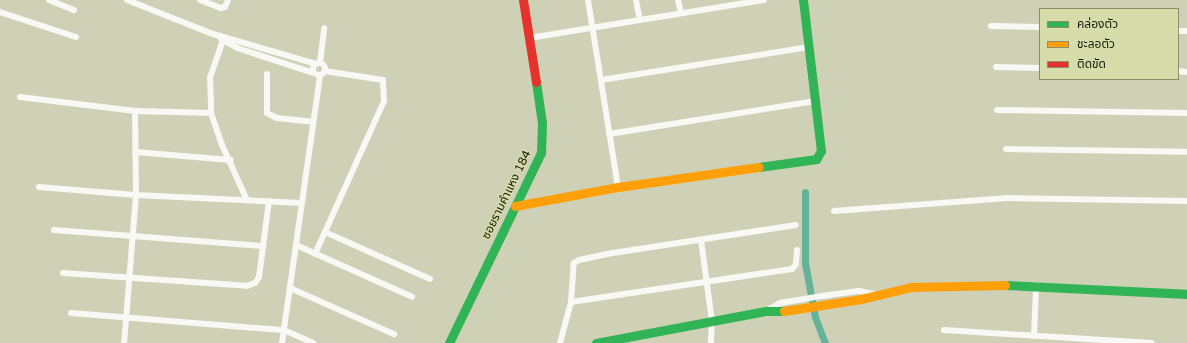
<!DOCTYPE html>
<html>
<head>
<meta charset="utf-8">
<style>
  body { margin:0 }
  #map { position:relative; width:1187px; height:343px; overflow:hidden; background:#ced1b6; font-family:"Varela Round","Noto Sans Thai",sans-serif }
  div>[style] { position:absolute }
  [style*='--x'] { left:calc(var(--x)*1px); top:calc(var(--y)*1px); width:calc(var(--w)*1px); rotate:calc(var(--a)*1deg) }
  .canal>* { height:7px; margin:-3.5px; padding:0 3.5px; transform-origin:3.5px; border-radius:3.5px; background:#64b298 }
  .street>* { height:6px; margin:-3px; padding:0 3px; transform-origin:3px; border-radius:3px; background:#f8f8f4 }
  .street>.ring { margin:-3px; padding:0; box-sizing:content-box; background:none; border:6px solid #f8f8f4; border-radius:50% }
  .fast>* { height:9px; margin:-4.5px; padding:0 4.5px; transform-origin:4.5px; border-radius:4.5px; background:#30b455 }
  .slow>* { height:9px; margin:-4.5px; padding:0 4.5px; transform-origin:4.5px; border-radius:4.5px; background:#ff9f0a }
  .jam>* { height:9px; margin:-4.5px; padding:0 4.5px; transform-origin:4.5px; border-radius:4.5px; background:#e5322d }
  span { translate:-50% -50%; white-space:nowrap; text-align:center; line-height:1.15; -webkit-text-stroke:3px #d6ddaa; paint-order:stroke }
  .street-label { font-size:12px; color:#171a06 }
  .legend { position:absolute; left:1039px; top:8px; width:140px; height:72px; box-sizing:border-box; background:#d6ddaa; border:1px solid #8a8f68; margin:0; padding:5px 7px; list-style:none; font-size:12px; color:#171a06 }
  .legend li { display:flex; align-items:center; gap:8px; height:20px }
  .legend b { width:20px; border:1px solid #8a8f68 }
</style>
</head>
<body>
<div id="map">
  <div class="canal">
    <div style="--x:805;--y:192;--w:71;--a:90"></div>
    <div style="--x:805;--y:263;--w:55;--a:79.5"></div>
    <div style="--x:815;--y:317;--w:28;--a:69"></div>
  </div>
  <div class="street">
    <div style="--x:49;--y:0;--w:27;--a:22"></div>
    <div style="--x:127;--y:0;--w:92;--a:21.6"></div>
    <div style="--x:213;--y:34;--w:107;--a:16.2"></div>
    <div style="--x:200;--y:0;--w:22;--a:21"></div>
    <div style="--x:221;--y:8;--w:4;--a:-14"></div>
    <div style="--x:225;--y:7;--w:8;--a:-67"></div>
    <div style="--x:588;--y:0;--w:189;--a:80.9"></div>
    <div style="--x:636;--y:0;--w:20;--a:79"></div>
    <div style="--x:678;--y:0;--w:13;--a:77"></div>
    <div style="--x:0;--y:12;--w:80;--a:18.2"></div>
    <div style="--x:991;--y:26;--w:49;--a:1.2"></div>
    <div style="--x:1178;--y:31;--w:9;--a:0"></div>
    <div style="--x:529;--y:38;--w:238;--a:-9.2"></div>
    <div style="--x:221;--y:39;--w:18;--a:29"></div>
    <div style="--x:237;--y:48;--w:81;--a:18"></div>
    <div style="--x:223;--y:40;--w:39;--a:109"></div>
    <div style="--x:210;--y:77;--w:36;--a:88"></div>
    <div style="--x:211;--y:113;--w:34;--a:71"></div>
    <div style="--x:222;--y:145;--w:60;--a:65.6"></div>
    <div class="ring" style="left:313px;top:63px;width:6px;height:6px"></div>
    <div style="--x:320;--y:63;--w:35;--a:-83"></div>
    <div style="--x:996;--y:67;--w:44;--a:1.3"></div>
    <div style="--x:1178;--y:71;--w:9;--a:6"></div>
    <div style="--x:267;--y:74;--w:39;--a:90"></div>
    <div style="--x:267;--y:113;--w:11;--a:27"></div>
    <div style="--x:277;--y:118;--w:36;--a:6"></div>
    <div style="--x:601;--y:80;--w:212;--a:-9"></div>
    <div style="--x:20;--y:97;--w:116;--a:6.9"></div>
    <div style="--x:135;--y:111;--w:76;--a:1.5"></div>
    <div style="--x:997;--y:110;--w:190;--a:0.9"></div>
    <div style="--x:135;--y:111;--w:84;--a:89.3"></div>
    <div style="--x:136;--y:195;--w:166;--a:2.8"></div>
    <div style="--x:609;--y:134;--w:209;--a:-9.1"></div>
    <div style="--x:1006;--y:149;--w:181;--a:0.9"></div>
    <div style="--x:135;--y:152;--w:96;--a:4.8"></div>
    <div style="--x:39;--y:187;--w:97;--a:4.7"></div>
    <div style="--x:136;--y:195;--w:148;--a:94.6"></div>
    <div style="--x:834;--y:211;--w:174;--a:-4.3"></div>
    <div style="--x:1008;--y:198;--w:179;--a:1"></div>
    <div style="--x:54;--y:230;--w:210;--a:4.4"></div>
    <div style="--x:325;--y:232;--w:115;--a:24.1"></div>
    <div style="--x:701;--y:240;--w:82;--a:82.3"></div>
    <div style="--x:712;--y:321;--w:22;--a:93"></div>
    <div style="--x:296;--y:245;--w:127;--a:24.1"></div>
    <div style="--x:315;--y:254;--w:168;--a:-65.7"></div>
    <div style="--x:384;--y:101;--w:21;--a:-93"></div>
    <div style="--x:383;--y:80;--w:59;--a:-171.2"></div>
    <div style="--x:63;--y:273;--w:184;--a:4"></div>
    <div style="--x:247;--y:286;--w:9;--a:-21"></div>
    <div style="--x:255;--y:283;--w:7;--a:-56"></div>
    <div style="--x:259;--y:277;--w:77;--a:-82.5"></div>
    <div style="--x:290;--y:288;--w:114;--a:23.9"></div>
    <div style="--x:571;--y:302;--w:223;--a:-8.5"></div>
    <div style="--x:792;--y:269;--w:6;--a:-51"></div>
    <div style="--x:796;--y:264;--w:14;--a:-86"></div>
    <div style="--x:766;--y:311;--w:16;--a:-30"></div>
    <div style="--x:780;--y:303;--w:43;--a:-9.5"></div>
    <div style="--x:822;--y:296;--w:37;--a:-8"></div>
    <div style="--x:859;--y:291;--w:15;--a:11"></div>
    <div style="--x:71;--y:313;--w:214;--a:4.6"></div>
    <div style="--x:284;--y:330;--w:32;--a:24"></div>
    <div style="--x:944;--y:330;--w:208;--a:3.6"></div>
    <div style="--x:1034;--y:336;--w:48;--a:-87.6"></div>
    <div style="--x:282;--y:343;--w:270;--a:-81.9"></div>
    <div style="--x:560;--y:343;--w:42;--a:-75"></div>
    <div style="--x:571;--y:302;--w:39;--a:-86"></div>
    <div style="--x:574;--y:263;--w:6;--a:-31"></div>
    <div style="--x:579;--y:260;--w:35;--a:-12"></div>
    <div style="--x:613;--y:253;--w:185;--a:-8.7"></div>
  </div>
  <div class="fast">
    <div style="--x:759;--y:167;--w:58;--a:-8"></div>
    <div style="--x:816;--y:159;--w:9;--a:-58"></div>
    <div style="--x:821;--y:151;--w:152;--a:-96.8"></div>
    <div style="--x:1005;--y:285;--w:182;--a:2.8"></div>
    <div style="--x:449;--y:343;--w:211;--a:-64.2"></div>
    <div style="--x:541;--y:153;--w:30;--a:-88"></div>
    <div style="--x:542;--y:123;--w:41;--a:-98.3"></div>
    <div style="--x:596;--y:343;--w:173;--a:-10.7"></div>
    <div style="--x:766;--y:311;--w:18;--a:0"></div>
  </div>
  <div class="slow">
    <div style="--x:515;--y:206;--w:105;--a:-10.5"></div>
    <div style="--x:618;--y:187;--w:142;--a:-8.1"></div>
    <div style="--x:784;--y:311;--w:78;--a:-8.9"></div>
    <div style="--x:861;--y:299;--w:51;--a:-13.5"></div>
    <div style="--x:911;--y:287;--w:94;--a:-1.2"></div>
  </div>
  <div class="jam">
    <div style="--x:523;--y:0;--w:83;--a:81"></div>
  </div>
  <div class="street-label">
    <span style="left:507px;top:195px;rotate:-64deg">ซอยรามคำแหง 184</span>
  </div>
  <ul class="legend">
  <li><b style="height:5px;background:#30b455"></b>คล่องตัว</li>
  <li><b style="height:5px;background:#ff9f0a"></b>ชะลอตัว</li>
  <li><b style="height:5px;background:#e5322d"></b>ติดขัด</li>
  </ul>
</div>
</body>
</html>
